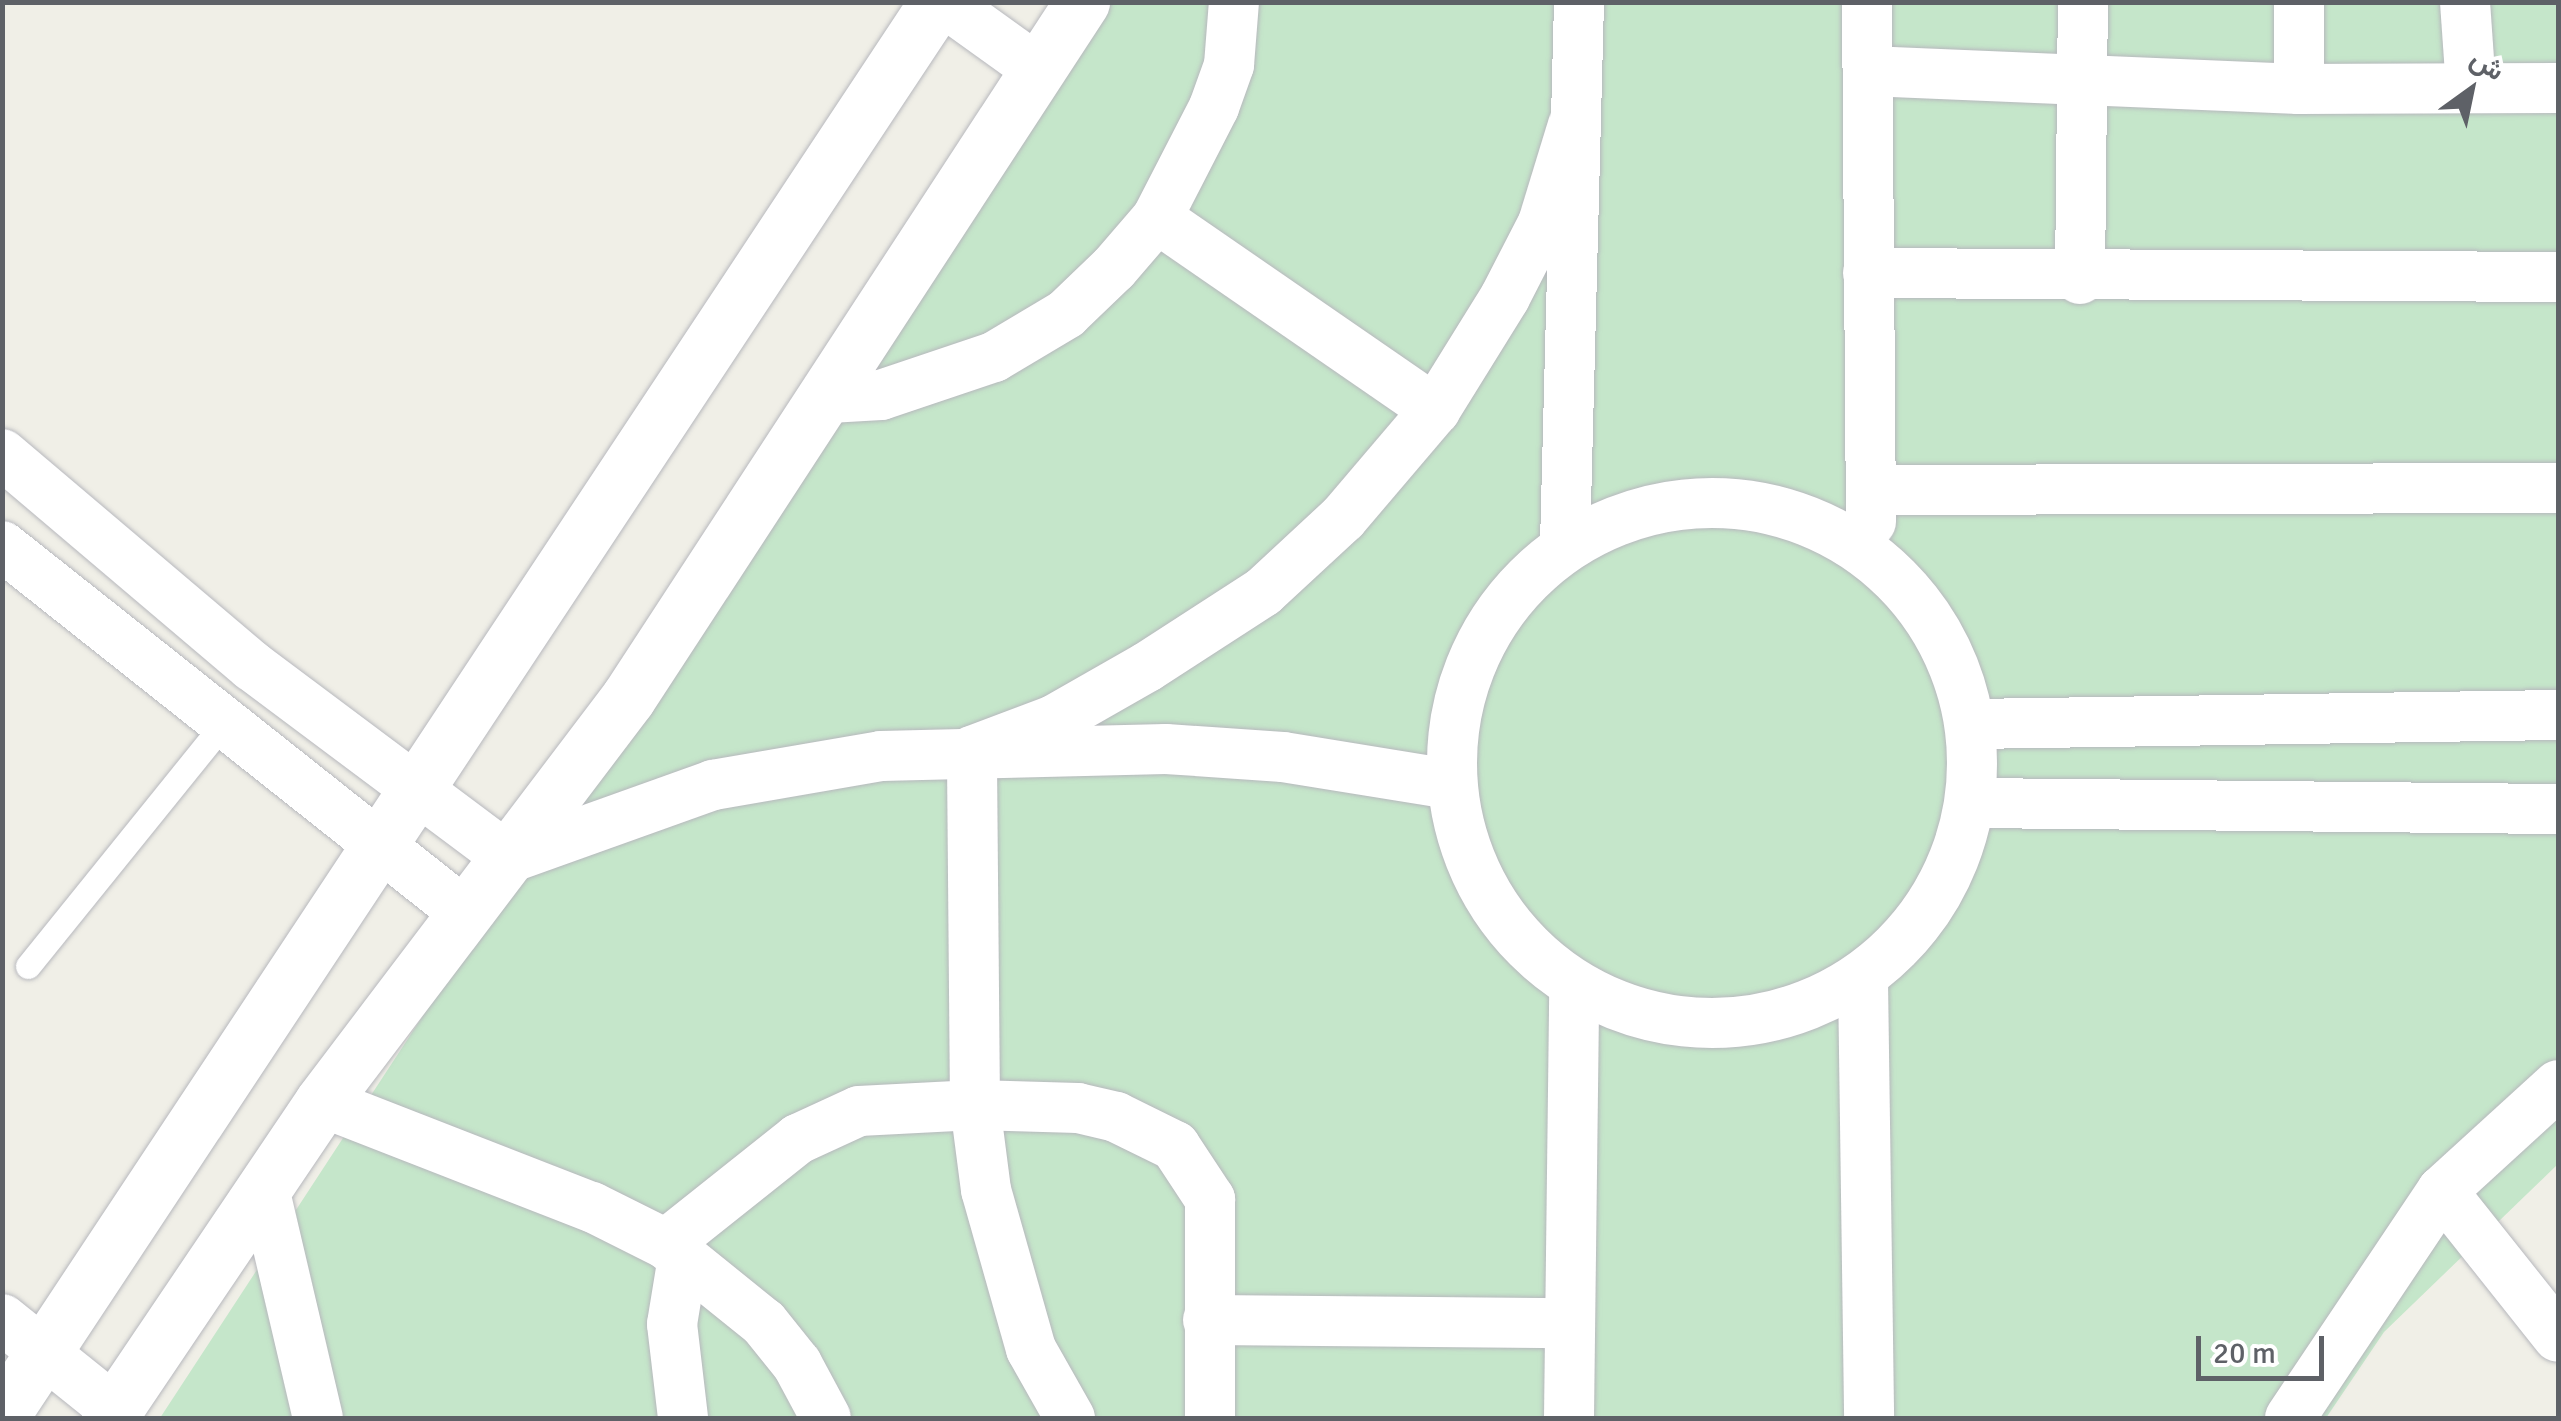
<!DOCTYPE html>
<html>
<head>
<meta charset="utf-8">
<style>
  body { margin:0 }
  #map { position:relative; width:2561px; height:1421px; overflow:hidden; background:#f0efe7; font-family:Signika,Vazirmatn,sans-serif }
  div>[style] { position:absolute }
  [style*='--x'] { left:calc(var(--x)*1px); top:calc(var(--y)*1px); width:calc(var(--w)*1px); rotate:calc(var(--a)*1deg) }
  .green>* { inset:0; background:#c5e6ca }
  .roads { filter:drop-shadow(0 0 2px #b7b8bd) drop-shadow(0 0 2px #b7b8bd) }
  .lane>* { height:25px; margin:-12.5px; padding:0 12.5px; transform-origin:12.5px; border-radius:12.5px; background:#fff }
  .street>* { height:50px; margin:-25px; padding:0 25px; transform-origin:25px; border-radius:25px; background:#fff }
  .street>.ring { margin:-25px; padding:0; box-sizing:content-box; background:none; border:50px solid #fff; border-radius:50% }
  .secondary>* { height:55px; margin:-27.5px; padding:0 27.5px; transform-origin:27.5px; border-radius:27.5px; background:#fff }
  span { translate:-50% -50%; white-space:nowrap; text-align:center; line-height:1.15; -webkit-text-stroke:10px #fff; paint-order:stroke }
  .frame { position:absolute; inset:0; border:5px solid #5e6167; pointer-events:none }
  .north { position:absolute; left:2421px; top:40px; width:100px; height:100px; -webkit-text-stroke:8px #fff; paint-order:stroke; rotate:33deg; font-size:28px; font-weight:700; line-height:40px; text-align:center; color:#5e6167 }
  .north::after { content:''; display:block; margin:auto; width:35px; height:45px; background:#5e6167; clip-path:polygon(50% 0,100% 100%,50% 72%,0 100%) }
  .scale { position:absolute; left:2196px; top:1336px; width:128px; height:45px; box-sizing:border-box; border:5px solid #5e6167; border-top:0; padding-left:12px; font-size:30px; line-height:35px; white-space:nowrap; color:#5e6167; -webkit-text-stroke:8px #fff; paint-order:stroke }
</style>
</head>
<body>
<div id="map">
  <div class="green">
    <div style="clip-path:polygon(1085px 3px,2558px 3px,2558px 1164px,2384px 1332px,2326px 1418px,160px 1418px)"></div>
  </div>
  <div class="roads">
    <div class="lane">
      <div style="--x:28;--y:966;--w:309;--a:-51.1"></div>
    </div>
    <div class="street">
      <div style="--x:944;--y:2;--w:113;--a:35.7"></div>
      <div style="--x:1867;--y:2;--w:520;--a:89.56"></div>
      <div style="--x:2299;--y:2;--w:87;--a:90"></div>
      <div style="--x:2465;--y:2;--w:86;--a:86"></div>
      <div style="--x:1868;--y:71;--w:431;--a:2.4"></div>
      <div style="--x:2299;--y:89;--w:259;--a:-0.2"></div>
      <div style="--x:1157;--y:218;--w:338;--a:34.6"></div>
      <div style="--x:1868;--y:273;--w:690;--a:0.33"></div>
      <div style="--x:2080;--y:279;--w:277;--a:-89.4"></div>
      <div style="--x:829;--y:398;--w:52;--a:-3.3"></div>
      <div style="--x:881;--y:395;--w:119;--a:-18.6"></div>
      <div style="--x:994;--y:357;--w:84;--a:-30.8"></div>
      <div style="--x:1066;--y:314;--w:66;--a:-43.8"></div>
      <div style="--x:1114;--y:268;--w:66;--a:-49.3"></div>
      <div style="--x:1157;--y:218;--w:125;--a:-62.8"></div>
      <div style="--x:1214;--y:107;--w:45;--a:-70.3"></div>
      <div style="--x:1229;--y:65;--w:63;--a:-85.5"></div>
      <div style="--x:2;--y:454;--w:328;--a:40.3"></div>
      <div style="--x:252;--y:666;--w:321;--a:36.8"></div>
      <div style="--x:509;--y:858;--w:217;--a:-19.7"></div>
      <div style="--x:713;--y:785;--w:170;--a:-9.8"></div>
      <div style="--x:881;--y:756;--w:285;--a:-1.4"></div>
      <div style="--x:1166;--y:749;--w:117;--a:3.9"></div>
      <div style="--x:1283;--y:757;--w:168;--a:9.2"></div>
      <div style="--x:1871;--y:490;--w:687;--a:-0.17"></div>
      <div class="ring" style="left:1452px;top:503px;width:470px;height:470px"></div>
      <div style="--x:1565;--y:544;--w:542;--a:-88.52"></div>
      <div style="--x:2;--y:546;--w:591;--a:38.4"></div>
      <div style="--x:1972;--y:724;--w:586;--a:-0.88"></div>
      <div style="--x:1973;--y:803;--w:585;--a:0.59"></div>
      <div style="--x:1863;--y:980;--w:438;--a:89.2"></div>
      <div style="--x:322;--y:1102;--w:290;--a:21.3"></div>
      <div style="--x:592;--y:1207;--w:83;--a:26.6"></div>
      <div style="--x:666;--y:1244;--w:126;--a:38.9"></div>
      <div style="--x:764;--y:1323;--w:53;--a:51.2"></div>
      <div style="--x:797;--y:1364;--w:61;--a:61.8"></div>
      <div style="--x:264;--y:1188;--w:236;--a:76.8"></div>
      <div style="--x:2442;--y:1191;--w:186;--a:51.5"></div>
      <div style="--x:666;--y:1244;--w:169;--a:-38.5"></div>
      <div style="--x:798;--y:1139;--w:67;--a:-24.7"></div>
      <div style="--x:859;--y:1111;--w:116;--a:-3"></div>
      <div style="--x:975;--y:1105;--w:103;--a:1.7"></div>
      <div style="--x:1078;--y:1108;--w:39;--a:13"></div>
      <div style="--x:1116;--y:1117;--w:66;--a:26.2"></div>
      <div style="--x:1175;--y:1146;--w:64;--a:56.6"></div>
      <div style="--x:1210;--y:1199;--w:219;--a:90"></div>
      <div style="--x:683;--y:1257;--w:68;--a:99.3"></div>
      <div style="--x:672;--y:1324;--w:95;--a:83.3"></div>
      <div style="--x:2;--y:1319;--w:145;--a:38.8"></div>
      <div style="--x:1208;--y:1320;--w:362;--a:0.5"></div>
      <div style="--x:1070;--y:1418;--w:79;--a:-119.5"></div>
      <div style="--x:1031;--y:1349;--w:165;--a:-105.8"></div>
      <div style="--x:986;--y:1190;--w:86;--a:-97.4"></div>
      <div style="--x:975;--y:1105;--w:354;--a:-90.5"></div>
      <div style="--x:972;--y:751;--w:88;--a:-20.7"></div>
      <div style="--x:1054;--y:720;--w:107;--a:-29.7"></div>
      <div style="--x:1147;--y:667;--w:138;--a:-32.9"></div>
      <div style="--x:1263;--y:592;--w:109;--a:-42.8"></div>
      <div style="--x:1343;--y:518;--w:142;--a:-49.6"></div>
      <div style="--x:1435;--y:410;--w:133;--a:-58.2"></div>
      <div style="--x:1505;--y:297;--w:83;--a:-62.8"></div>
      <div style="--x:1543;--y:223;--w:102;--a:-73"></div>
      <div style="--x:1569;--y:1418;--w:430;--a:-89.3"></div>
      <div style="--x:2290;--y:1418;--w:273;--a:-56.2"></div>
      <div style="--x:2442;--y:1191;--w:157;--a:-42.4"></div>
    </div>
    <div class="secondary">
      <div style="--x:2;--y:1415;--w:1694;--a:-56.51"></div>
      <div style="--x:109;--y:1418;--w:381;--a:-56"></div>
      <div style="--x:322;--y:1102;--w:507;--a:-52.86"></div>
      <div style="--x:628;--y:698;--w:831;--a:-56.88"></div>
    </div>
  </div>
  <div class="frame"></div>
  <div class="north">ش</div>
  <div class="scale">20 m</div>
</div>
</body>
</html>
